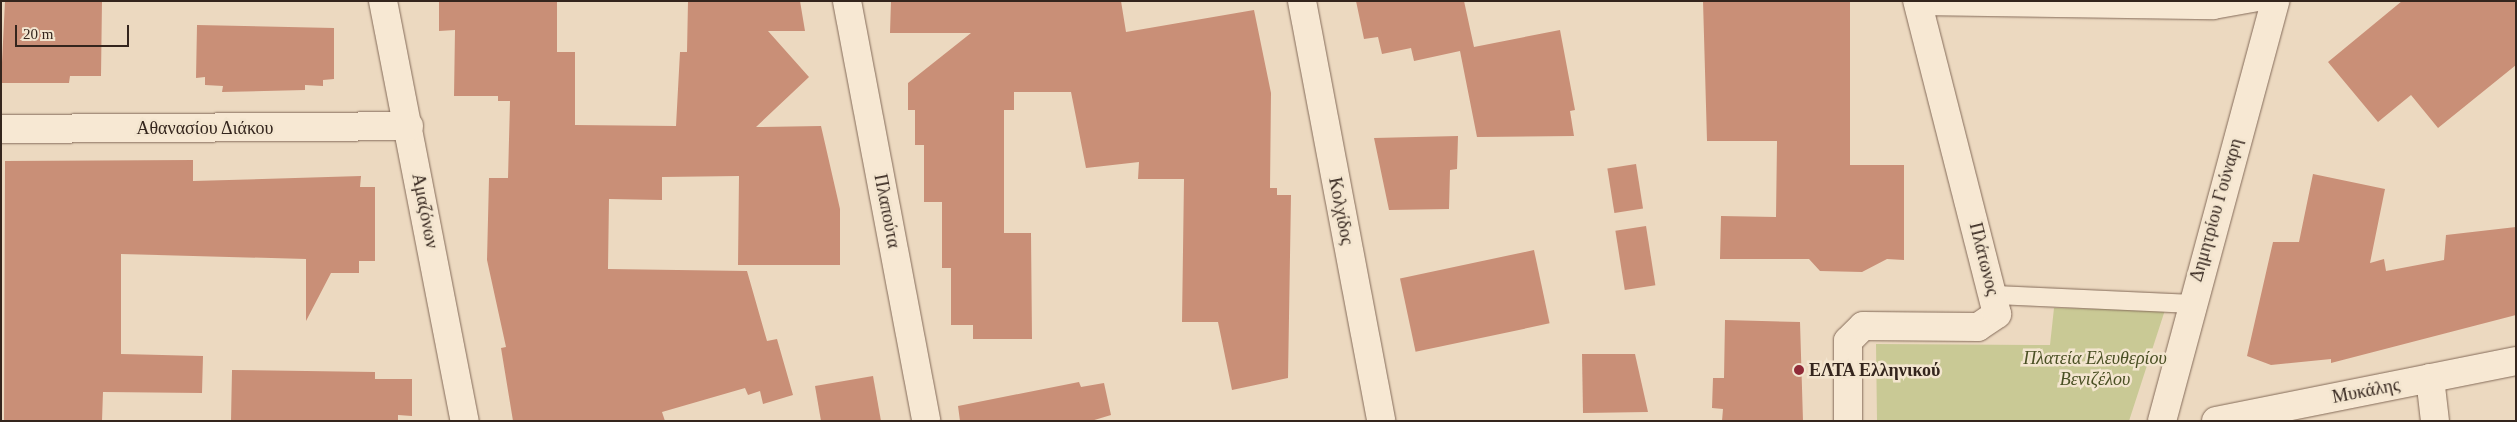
<!DOCTYPE html>
<html>
<head>
<meta charset="utf-8">
<style>
  body { margin:0 }
  #map { position:relative; width:2517px; height:422px; overflow:hidden; background:#ecd9c0; font-family:Georgia,serif }
  div>[style] { position:absolute }
  [style*='--x'] { left:calc(var(--x)*1px); top:calc(var(--y)*1px); width:calc(var(--w)*1px); rotate:calc(var(--a)*1deg) }
  .green>* { inset:0; background:#c9c995 }
  .building>* { inset:0; background:#c98f77; transform-origin:0 0 }
  .roads { filter:drop-shadow(0 0 1px #846b59) drop-shadow(0 0 1px #846b59) }
  .service>* { height:18px; margin:-9px; padding:0 9px; transform-origin:9px; border-radius:9px; background:#f7e8d3 }
  .minor>* { height:28px; margin:-14px; padding:0 14px; transform-origin:14px; border-radius:14px; background:#f7e8d3 }
  .tertiary>* { height:28px; margin:-14px; padding:0 14px; transform-origin:14px; border-radius:14px; background:#f7e8d3 }
  .secondary>* { height:28px; margin:-14px; padding:0 14px; transform-origin:14px; border-radius:14px; background:#f7e8d3 }
  .dots>* { width:14px; height:14px; translate:-50% -50%; box-sizing:border-box; border:2px solid #f3e5cf; border-radius:50% }
  span { translate:-50% -50%; white-space:nowrap; text-align:center; line-height:1.15; -webkit-text-stroke:5px #f3e5cf; paint-order:stroke }
  .street-label { font-size:18px; color:#34251d }
  .park-label { font-size:18px; color:#4a5024; font-style:italic }
  .poi-label { font-size:18px; color:#34251d; font-weight:700 }
  .left { translate:0 -50%; text-align:left }
  .frame { position:absolute; inset:0; border:2px solid #34251d; pointer-events:none }
  .scale { position:absolute; left:15px; top:25px; width:114px; height:22px; box-sizing:border-box; border:2px solid #34251d; border-top:0; padding-left:6px; font-size:15px; line-height:18px; white-space:nowrap; color:#34251d; -webkit-text-stroke:4px #f3e5cf; paint-order:stroke }
</style>
</head>
<body>
<div id="map">
  <div class="green">
    <div style="clip-path:polygon(2054px 308px,2165px 310px,2129px 421px,1877px 421px,1876px 344px,2050px 345px)"></div>
  </div>
  <div class="building">
    <div style="clip-path:polygon(5px 1px,102px 1px,101px 76px,70px 76px,69px 83px,1px 83px)"></div>
    <div style="clip-path:polygon(439px 1px,557px 1px,557px 52px,575px 52px,575px 125px,676px 126px,680px 52px,687px 52px,688px 1px,800px 1px,805px 31px,768px 31px,809px 77px,756px 127px,821px 126px,840px 209px,840px 265px,738px 265px,739px 176px,662px 177px,662px 200px,609px 199px,608px 269px,747px 271px,767px 341px,777px 339px,793px 395px,763px 404px,760px 391px,748px 395px,745px 388px,662px 412px,665px 421px,513px 421px,501px 348px,506px 347px,487px 260px,489px 178px,508px 178px,510px 101px,498px 101px,498px 96px,454px 96px,455px 30px,439px 31px)"></div>
    <div style="clip-path:polygon(891px 1px,1121px 1px,1126px 32px,1254px 10px,1271px 93px,1270px 188px,1277px 188px,1277px 195px,1291px 195px,1288px 378px,1232px 390px,1218px 322px,1182px 322px,1184px 179px,1138px 179px,1139px 162px,1086px 168px,1071px 92px,1014px 92px,1014px 110px,1004px 110px,1004px 233px,1031px 233px,1032px 339px,973px 339px,973px 325px,951px 325px,951px 268px,942px 268px,942px 202px,924px 202px,924px 145px,915px 145px,915px 110px,908px 110px,908px 83px,971px 33px,890px 33px)"></div>
    <div style="clip-path:polygon(1356px 1px,1464px 1px,1474px 47px,1560px 30px,1575px 110px,1570px 111px,1574px 136px,1477px 137px,1460px 51px,1414px 61px,1411px 48px,1382px 54px,1378px 37px,1364px 39px)"></div>
    <div style="clip-path:polygon(1703px 1px,1850px 1px,1850px 165px,1904px 165px,1904px 260px,1887px 259px,1862px 272px,1820px 271px,1809px 259px,1720px 259px,1721px 216px,1776px 217px,1777px 141px,1707px 141px)"></div>
    <div style="clip-path:polygon(2402px 1px,2516px 1px,2516px 65px,2438px 128px,2411px 95px,2378px 122px,2328px 62px)"></div>
    <div style="clip-path:polygon(197px 25px,334px 28px,334px 79px,323px 80px,323px 86px,305px 85px,305px 90px,222px 92px,223px 86px,205px 85px,205px 77px,196px 78px)"></div>
    <div style="clip-path:polygon(1458px 136px,1457px 169px,1450px 170px,1449px 209px,1389px 210px,1374px 138px)"></div>
    <div style="clip-path:polygon(193px 160px,193px 181px,361px 176px,360px 187px,375px 187px,375px 261px,359px 261px,359px 273px,331px 273px,306px 321px,306px 259px,121px 254px,121px 354px,203px 356px,202px 393px,103px 392px,102px 421px,4px 421px,5px 161px)"></div>
    <div style="left:1636px;top:164px;width:45px;height:29px;rotate:81deg"></div>
    <div style="clip-path:polygon(2313px 174px,2385px 189px,2370px 263px,2384px 259px,2386px 271px,2444px 260px,2446px 235px,2516px 227px,2516px 315px,2331px 363px,2331px 359px,2271px 365px,2247px 356px,2273px 242px,2299px 242px)"></div>
    <div style="left:1646px;top:226px;width:60px;height:31px;rotate:81deg"></div>
    <div style="left:1534px;top:250px;width:75px;height:137px;rotate:78deg"></div>
    <div style="clip-path:polygon(1725px 320px,1800px 322px,1803px 421px,1722px 421px,1723px 409px,1712px 408px,1713px 378px,1724px 378px)"></div>
    <div style="clip-path:polygon(1582px 354px,1635px 354px,1648px 412px,1583px 413px)"></div>
    <div style="clip-path:polygon(232px 370px,375px 372px,375px 379px,412px 379px,412px 416px,398px 415px,398px 421px,231px 421px)"></div>
    <div style="clip-path:polygon(873px 376px,881px 421px,821px 421px,815px 386px)"></div>
    <div style="clip-path:polygon(1079px 382px,1081px 387px,1104px 383px,1111px 415px,1091px 421px,960px 421px,958px 406px)"></div>
  </div>
  <div class="roads">
    <div class="service">
      <div style="--x:1918;--y:6;--w:296;--a:0.8"></div>
      <div style="--x:2214;--y:10;--w:51;--a:-10.2"></div>
      <div style="--x:1994;--y:295;--w:196;--a:2.6"></div>
    </div>
    <div class="minor">
      <div style="--x:383;--y:1;--w:428;--a:79"></div>
      <div style="--x:847;--y:1;--w:427;--a:79.3"></div>
      <div style="--x:1302;--y:1;--w:427;--a:79.3"></div>
      <div style="--x:1;--y:129;--w:408;--a:-0.4"></div>
      <div style="--x:2430;--y:378;--w:43;--a:83.4"></div>
      <div style="--x:1848;--y:421;--w:80;--a:-90"></div>
      <div style="--x:1848;--y:341;--w:21;--a:-45"></div>
      <div style="--x:1863;--y:326;--w:115;--a:0.5"></div>
      <div style="--x:1978;--y:327;--w:23;--a:-34"></div>
      <div style="--x:1997;--y:314;--w:323;--a:-104.3"></div>
    </div>
    <div class="tertiary">
      <div style="--x:2216;--y:421;--w:306;--a:-11.3"></div>
    </div>
    <div class="secondary">
      <div style="--x:2162;--y:421;--w:435;--a:-74.9"></div>
    </div>
  </div>
  <div class="dots">
    <div style="left:1799px;top:370px;background:#902b38"></div>
  </div>
  <div class="street-label">
    <span style="left:205px;top:128px">Αθανασίου Διάκου</span>
    <span style="left:2216px;top:210px;rotate:-74deg">Δημητρίου Γούναρη</span>
    <span style="left:425px;top:211px;rotate:79deg">Αμαζόνων</span>
    <span style="left:887px;top:211px;rotate:79deg">Πλαπούτα</span>
    <span style="left:1341px;top:211px;rotate:79deg">Κολχίδος</span>
    <span style="left:1984px;top:259px;rotate:76deg">Πλάτωνος</span>
    <span style="left:2366px;top:391px;rotate:-11deg">Μυκάλης</span>
  </div>
  <div class="park-label">
    <span style="left:2095px;top:369px">Πλατεία Ελευθερίου<br>Βενιζέλου</span>
  </div>
  <div class="poi-label">
    <span class="left" style="left:1809px;top:370px">ΕΛΤΑ Ελληνικού</span>
  </div>
  <div class="frame"></div>
  <div class="scale">20 m</div>
</div>
</body>
</html>
